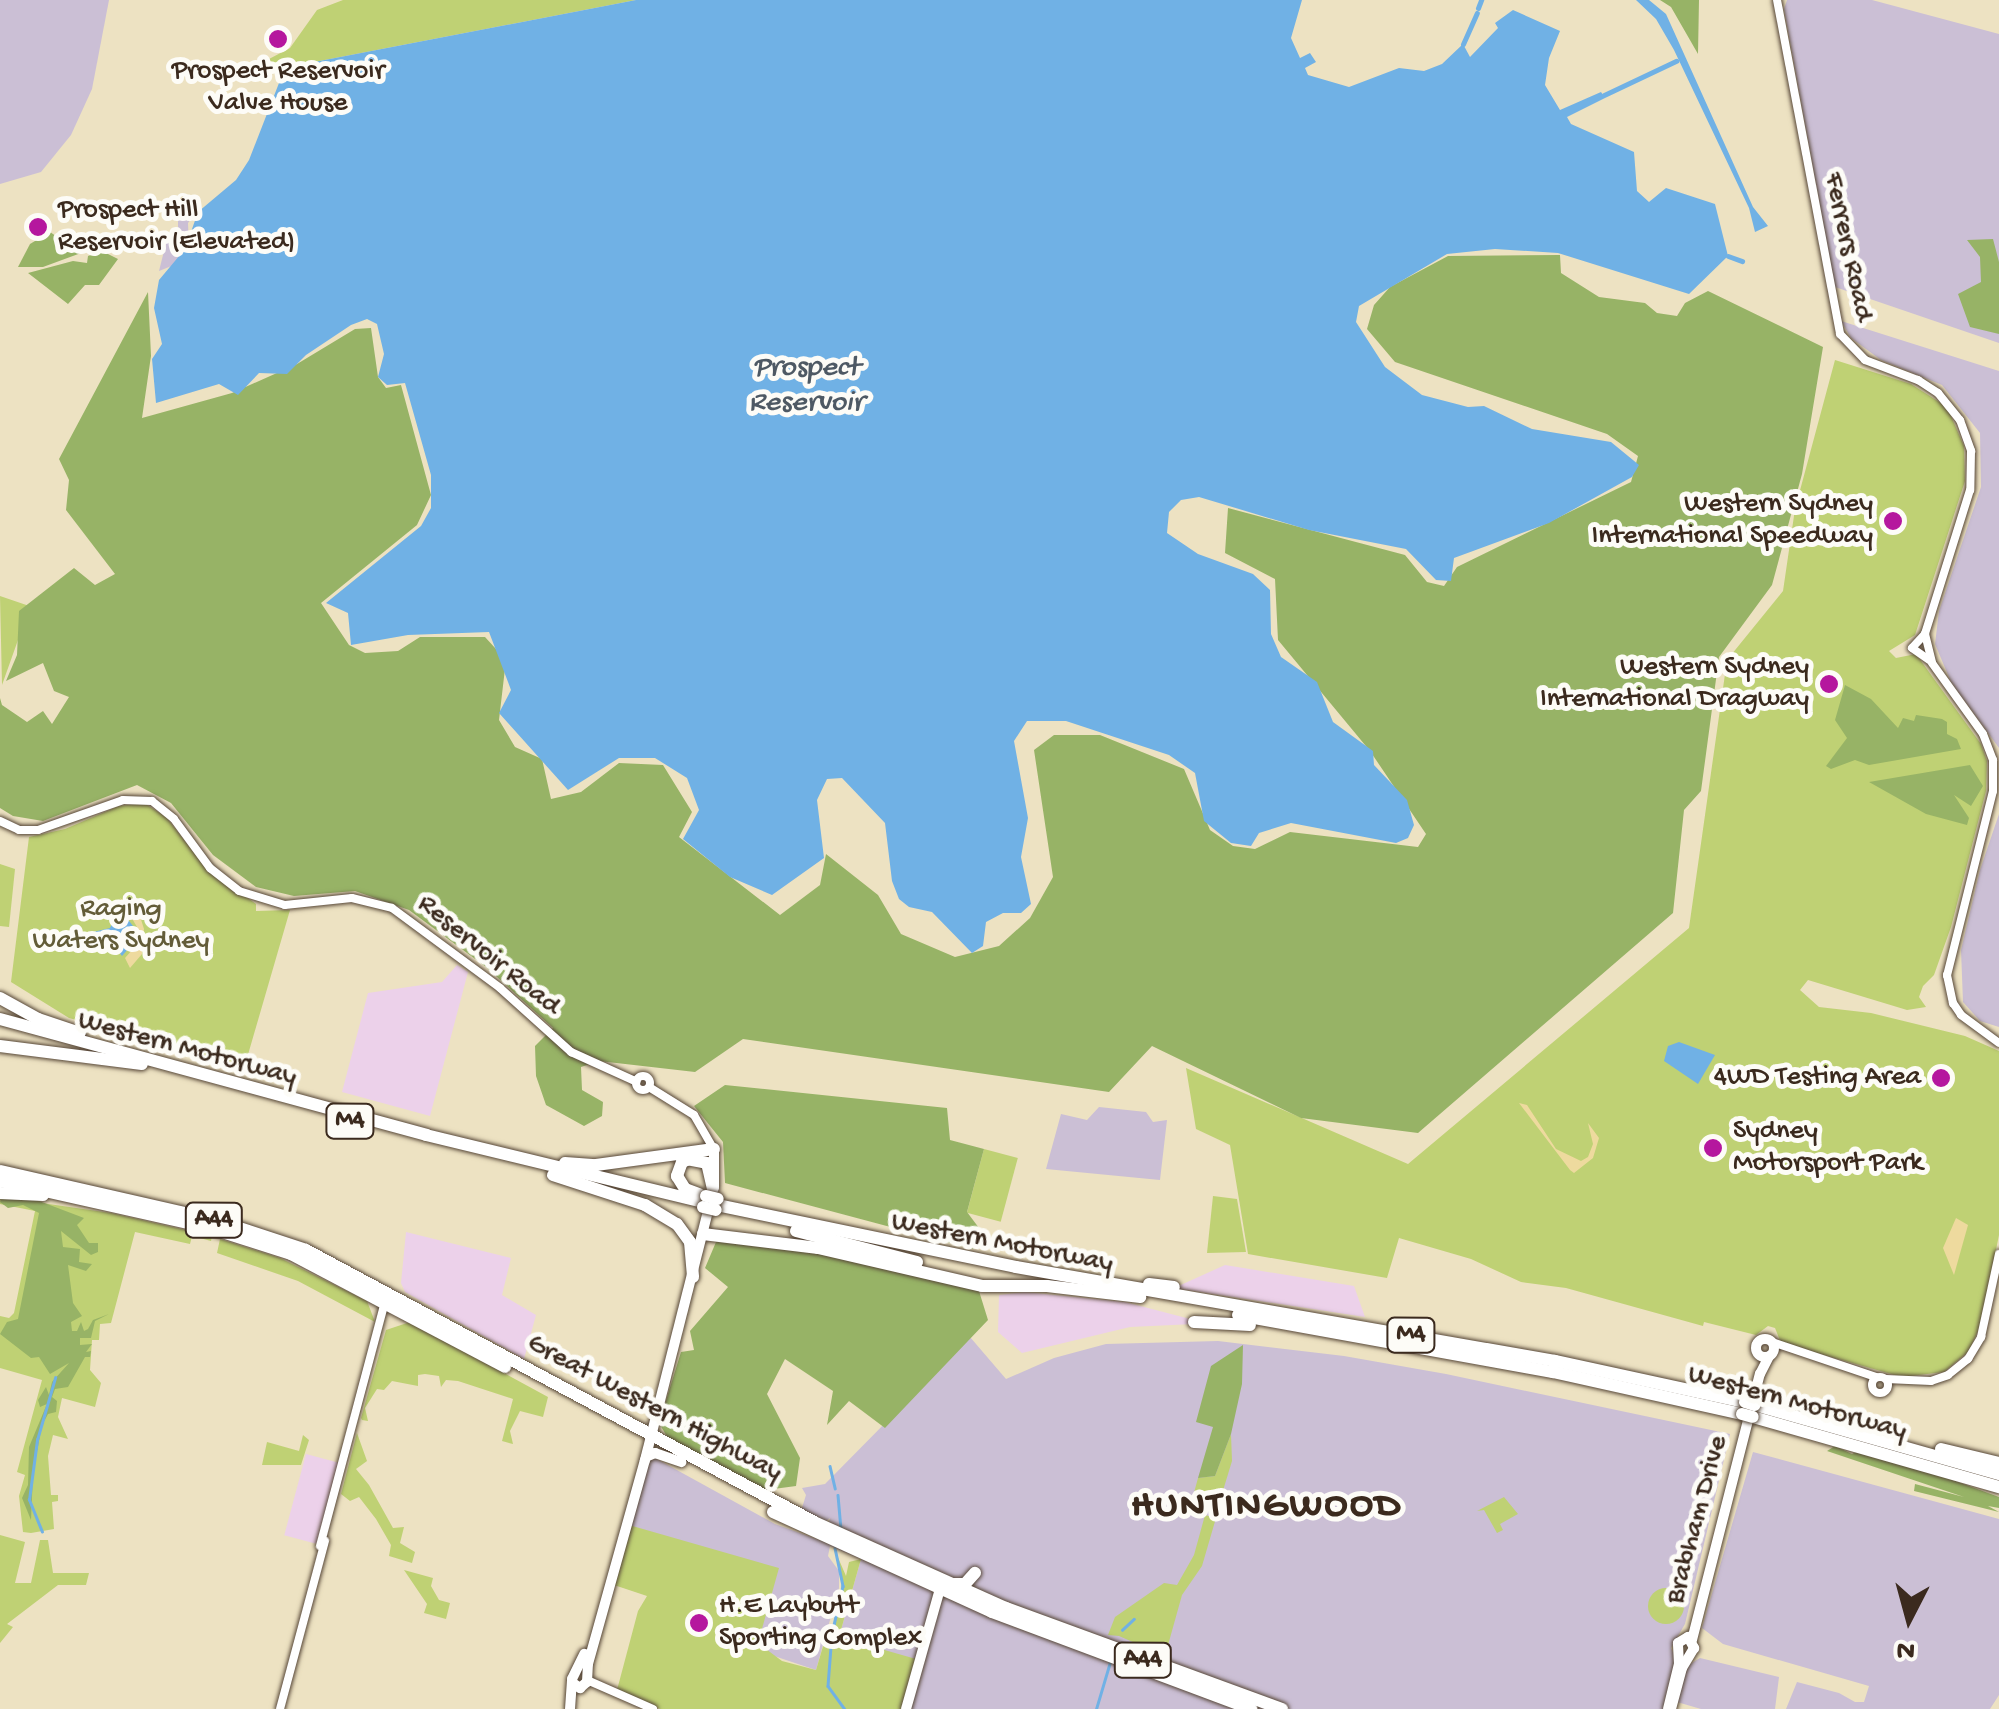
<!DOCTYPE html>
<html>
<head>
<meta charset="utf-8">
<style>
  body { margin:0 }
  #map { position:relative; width:1999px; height:1709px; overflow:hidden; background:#ede2c2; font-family:"Gochi Hand",sans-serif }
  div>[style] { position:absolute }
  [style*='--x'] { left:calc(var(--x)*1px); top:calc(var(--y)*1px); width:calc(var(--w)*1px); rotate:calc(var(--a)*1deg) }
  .built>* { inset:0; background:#ecd1ea; transform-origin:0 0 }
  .industrial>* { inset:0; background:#cbbfd5 }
  .green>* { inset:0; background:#bfd174; transform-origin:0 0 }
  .round { border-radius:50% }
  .forest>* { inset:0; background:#97b366 }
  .sand>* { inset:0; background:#eeda9e }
  .water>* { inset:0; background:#70b1e5 }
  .stream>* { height:2.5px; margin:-1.25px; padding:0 1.25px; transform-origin:1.25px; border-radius:1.25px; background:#70b1e5 }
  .canal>* { height:5px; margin:-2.5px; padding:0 2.5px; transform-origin:2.5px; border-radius:2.5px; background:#70b1e5 }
  .roads { filter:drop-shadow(0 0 2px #564637) drop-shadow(0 0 2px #564637) }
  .minor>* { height:8px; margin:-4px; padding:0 4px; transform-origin:4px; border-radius:4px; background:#fff }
  .minor>.ring { margin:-4px; padding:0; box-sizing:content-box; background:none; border:8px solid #fff; border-radius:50% }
  .major>* { height:10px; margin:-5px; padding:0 5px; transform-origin:5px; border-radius:5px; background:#fff }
  .major>.ring { margin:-5px; padding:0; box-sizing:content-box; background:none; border:10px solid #fff; border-radius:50% }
  .highway>* { height:12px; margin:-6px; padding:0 6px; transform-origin:6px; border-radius:6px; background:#fff }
  .bridges { filter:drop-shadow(0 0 2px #564637) drop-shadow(0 0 2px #564637) }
  .highway-bridge>* { height:12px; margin:-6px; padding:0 6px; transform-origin:6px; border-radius:6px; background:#fff }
  .dots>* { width:28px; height:28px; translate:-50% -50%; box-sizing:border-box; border:5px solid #fdfcf7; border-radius:50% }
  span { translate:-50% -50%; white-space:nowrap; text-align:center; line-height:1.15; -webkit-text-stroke:10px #fdfcf7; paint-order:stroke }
  .shield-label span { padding:2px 8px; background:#fdfcf7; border:2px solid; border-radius:8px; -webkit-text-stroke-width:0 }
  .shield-label { font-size:25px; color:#3b2a1e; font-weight:700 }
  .poi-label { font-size:28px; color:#3b2a1e }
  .left { translate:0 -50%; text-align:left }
  .right { translate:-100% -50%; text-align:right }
  .street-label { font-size:28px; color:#3b2a1e }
  .park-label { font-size:28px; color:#635c38 }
  .water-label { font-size:30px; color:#4e5964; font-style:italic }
  .district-label { font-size:38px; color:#3b2a1e; font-weight:700; letter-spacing:2.5px }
  .north { position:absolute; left:1859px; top:1569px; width:100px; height:100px; -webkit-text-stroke:8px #fdfcf7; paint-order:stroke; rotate:186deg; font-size:28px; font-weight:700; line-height:40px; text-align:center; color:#3b2a1e }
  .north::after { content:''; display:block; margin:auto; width:35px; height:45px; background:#3b2a1e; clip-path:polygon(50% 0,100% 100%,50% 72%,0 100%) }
</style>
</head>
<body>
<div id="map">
  <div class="built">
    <div style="clip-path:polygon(457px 965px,468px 972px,430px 1116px,342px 1092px,368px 993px,442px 982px)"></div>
    <div style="clip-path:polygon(406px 1232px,511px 1258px,502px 1295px,536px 1315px,524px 1359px,405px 1292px,401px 1283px)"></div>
    <div style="clip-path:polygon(1225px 1265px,1354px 1286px,1365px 1317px,1174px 1288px)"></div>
    <div style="clip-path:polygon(1025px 1292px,1125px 1302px,1194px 1320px,1194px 1324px,1130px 1327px,1022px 1353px,998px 1332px,999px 1295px)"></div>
    <div style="left:306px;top:1454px;width:34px;height:84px;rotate:15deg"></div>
  </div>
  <div class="industrial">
    <div style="clip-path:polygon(0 0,109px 0,92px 89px,71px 135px,41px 172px,0 184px)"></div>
    <div style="clip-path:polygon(1787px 0,1872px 0,1999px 34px,1999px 343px,1835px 287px,1784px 9px)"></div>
    <div style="clip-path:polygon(188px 208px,196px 212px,188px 223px,189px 246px,174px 265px,159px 271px,167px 239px,172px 229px,178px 232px,178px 219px)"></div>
    <div style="clip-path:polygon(1841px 321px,1999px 371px,1999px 748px,1951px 682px,1935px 644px,1939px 611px,1981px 487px,1980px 433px,1942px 385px,1881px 360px,1851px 338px)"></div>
    <div style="clip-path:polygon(1999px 814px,1999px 1027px,1980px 1021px,1963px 1002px,1961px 950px,1980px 870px)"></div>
    <div style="clip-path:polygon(1099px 1107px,1146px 1112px,1153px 1122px,1167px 1120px,1160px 1180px,1046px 1169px,1061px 1114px,1087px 1120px)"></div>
    <div style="clip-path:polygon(970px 1337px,1006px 1379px,1054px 1358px,1106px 1344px,1218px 1341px,1344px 1356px,1446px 1374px,1730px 1434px,1685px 1624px,1671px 1648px,1676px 1659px,1664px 1709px,902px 1709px,839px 1637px,861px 1559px,830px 1546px,828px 1556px,839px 1571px,839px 1588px,816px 1670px,771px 1655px,629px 1525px,649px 1461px,655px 1458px,775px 1524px,822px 1541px,830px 1518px,825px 1522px,801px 1511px,806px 1495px,802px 1488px,825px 1484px)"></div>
    <div style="clip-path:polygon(1753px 1452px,1999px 1519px,1999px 1695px,1990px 1709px,1786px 1709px,1797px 1682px,1839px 1693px,1855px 1702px,1864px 1702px,1869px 1686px,1723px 1644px,1702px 1628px)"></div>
    <div style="clip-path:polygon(1700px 1658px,1779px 1677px,1775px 1709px,1701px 1709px,1677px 1702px,1687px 1666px)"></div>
  </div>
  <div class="green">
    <div style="clip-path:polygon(343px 0,636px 0,278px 69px,269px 59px,290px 48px,317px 10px)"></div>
    <div style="clip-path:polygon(1835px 360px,1911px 384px,1947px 407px,1964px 446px,1965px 481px,1915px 635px,1889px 651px,1896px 658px,1916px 654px,1981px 744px,1987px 761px,1986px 791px,1951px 927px,1934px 975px,1923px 986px,1919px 997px,1926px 1007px,1907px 1010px,1808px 980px,1800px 990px,1819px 1007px,1871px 1013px,1965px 1036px,1999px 1051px,1999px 1235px,1981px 1324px,1969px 1351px,1944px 1372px,1902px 1377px,1781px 1343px,1775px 1328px,1768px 1326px,1756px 1335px,1704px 1322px,1703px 1326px,1566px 1288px,1521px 1282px,1471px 1259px,1399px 1238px,1387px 1278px,1248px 1254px,1230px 1145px,1196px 1129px,1186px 1068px,1408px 1164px,1689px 928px,1727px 660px,1783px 591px,1795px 509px)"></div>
    <div style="clip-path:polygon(0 596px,41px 610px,18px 640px,2px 685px)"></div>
    <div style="clip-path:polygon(144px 803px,166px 817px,206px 868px,256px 904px,256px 911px,290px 910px,245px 1065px,69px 1018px,11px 982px,29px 837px,65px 829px,119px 806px)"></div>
    <div style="clip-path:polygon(0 864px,15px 869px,9px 927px,0 926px)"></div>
    <div style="left:984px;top:1149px;width:35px;height:66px;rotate:15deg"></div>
    <div style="clip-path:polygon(1213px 1196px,1237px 1199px,1246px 1252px,1207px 1253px)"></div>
    <div style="clip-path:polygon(0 1197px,111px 1213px,212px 1236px,211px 1241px,192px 1236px,190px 1244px,135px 1232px,111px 1323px,100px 1324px,99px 1340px,92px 1340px,90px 1370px,101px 1383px,95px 1407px,62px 1398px,58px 1417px,68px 1439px,53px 1435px,48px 1456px,51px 1495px,58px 1495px,58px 1501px,52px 1502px,54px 1529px,31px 1533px,23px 1532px,19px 1496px,25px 1475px,17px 1472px,42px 1380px,0 1368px,0 1316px,9px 1318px,14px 1313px,35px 1211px,0 1204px)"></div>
    <div style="clip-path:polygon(220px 1239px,280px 1258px,367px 1301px,375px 1322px,298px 1281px,217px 1253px)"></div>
    <div style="clip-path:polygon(410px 1322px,548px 1397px,543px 1417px,520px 1411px,510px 1431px,513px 1444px,502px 1441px,513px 1399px,458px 1381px,446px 1380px,441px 1387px,439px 1376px,425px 1374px,418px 1375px,418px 1386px,392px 1381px,384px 1390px,377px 1389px,365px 1408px,368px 1421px,362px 1420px,361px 1418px,386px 1330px)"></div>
    <div style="clip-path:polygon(357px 1433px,367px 1461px,356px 1469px,369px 1485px,393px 1528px,404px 1527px,400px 1543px,415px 1552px,412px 1563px,389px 1556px,391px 1545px,376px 1519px,359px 1497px,350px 1501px,341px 1494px)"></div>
    <div style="clip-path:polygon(1231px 1434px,1232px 1461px,1218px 1507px,1192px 1500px,1198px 1478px,1215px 1476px)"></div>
    <div style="clip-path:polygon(303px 1435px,309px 1440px,301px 1465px,262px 1465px,267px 1442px,299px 1451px)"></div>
    <div style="clip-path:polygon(1504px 1497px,1518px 1514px,1500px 1524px,1503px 1530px,1497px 1533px,1484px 1510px,1477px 1511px)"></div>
    <div style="clip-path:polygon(1205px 1515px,1216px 1518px,1202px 1566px,1182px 1595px,1165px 1656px,1119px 1636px,1108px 1635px,1115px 1617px,1164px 1583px,1177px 1585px,1194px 1555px)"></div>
    <div style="clip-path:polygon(629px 1525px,779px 1568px,758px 1643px,782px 1661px,816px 1670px,826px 1636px,840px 1612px,842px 1577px,833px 1546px,846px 1576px,849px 1562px,861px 1559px,839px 1637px,916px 1659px,902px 1709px,660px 1709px,617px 1690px,638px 1611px,647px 1596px,614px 1585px)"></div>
    <div style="clip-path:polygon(0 1535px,25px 1542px,15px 1583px,31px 1583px,40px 1540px,48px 1540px,53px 1573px,89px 1573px,86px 1585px,58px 1585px,7px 1624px,13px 1627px,0 1643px)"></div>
    <div style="clip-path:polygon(404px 1570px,433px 1578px,431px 1586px,439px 1600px,450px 1603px,446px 1619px,424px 1613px,427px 1604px)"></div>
    <div class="round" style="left:1648px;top:1588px;width:36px;height:36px"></div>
  </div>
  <div class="forest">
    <div style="clip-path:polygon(1660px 0,1699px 0,1698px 54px,1671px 7px)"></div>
    <div style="clip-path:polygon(50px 232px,81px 253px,43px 267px,18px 267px,30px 244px)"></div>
    <div style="clip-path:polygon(1993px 239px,1999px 262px,1999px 334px,1970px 327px,1958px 294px,1981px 282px,1980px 257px,1967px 240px)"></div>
    <div style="clip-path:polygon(102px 251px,118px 259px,99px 285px,85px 285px,68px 304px,28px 273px,73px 261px,87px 263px,88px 256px)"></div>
    <div style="clip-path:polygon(1560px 255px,1561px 273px,1599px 297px,1645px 303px,1657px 313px,1677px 316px,1685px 303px,1708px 291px,1823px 347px,1802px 474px,1772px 585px,1719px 657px,1701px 791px,1684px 810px,1673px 913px,1418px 1133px,1301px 1118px,1152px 1046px,1109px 1092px,743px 1039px,695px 1072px,599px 1061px,581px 1067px,582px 1090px,603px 1102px,602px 1116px,584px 1126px,546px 1105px,536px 1076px,535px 1046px,553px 1028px,486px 967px,409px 910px,355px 891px,294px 896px,256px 887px,213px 855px,171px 803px,137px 785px,43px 821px,13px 816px,0 808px,0 698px,2px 705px,27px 722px,43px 711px,52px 724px,69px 697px,54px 691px,43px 663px,6px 681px,17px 655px,19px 611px,74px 568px,95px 585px,115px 574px,66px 510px,69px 480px,59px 459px,148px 292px,151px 356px,142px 418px,232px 393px,297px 364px,355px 329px,371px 328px,378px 377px,386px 388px,401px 385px,431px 495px,417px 525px,321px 603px,349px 645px,365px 653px,398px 651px,420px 637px,485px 637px,506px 660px,499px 720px,515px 747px,542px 759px,551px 799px,581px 792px,619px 763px,663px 765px,692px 812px,679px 837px,780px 915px,820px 885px,826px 854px,878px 895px,901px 934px,955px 957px,999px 946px,1030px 918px,1053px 877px,1034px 750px,1054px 735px,1100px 735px,1184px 769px,1210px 830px,1233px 846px,1255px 849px,1290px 832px,1418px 847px,1426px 834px,1370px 751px,1278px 640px,1275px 579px,1225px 553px,1228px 508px,1405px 555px,1427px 582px,1444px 586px,1457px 567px,1631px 482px,1638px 456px,1607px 434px,1395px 362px,1367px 329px,1374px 305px,1390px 287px,1448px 256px)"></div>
    <div style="clip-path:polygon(1845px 685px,1871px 699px,1898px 728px,1903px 718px,1914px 721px,1916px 715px,1942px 719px,1947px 722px,1947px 734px,1957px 739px,1961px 749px,1869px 765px,1855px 760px,1831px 769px,1826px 766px,1847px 738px,1835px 720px)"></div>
    <div style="clip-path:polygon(1970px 765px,1983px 786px,1971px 806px,1954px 795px,1969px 818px,1967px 825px,1926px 814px,1869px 782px)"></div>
    <div style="clip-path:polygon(725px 1085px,947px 1108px,950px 1140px,984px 1149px,967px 1212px,982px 1232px,973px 1249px,725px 1183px,723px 1142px,694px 1106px)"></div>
    <div style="clip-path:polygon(6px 1191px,15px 1200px,26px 1196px,84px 1218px,77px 1225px,89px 1243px,98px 1243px,98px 1252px,91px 1255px,61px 1231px,63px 1247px,80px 1249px,79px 1262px,92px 1264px,86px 1271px,68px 1265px,73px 1303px,82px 1316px,71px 1322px,72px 1331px,77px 1331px,81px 1322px,84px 1331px,88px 1329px,93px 1320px,109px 1314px,95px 1321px,91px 1338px,80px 1338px,80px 1345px,92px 1344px,86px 1352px,91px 1351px,90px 1357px,85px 1357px,68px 1387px,55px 1389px,52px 1397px,57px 1401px,56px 1412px,48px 1414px,42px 1425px,33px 1473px,31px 1520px,22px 1498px,28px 1485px,29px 1447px,47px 1404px,40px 1407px,38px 1400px,46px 1387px,49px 1395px,52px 1382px,69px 1363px,50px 1374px,39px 1357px,31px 1358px,0 1334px,7px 1322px,18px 1319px,39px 1213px,23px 1205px,8px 1208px,0 1202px)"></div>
    <div style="clip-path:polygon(732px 1239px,789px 1247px,979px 1291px,988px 1320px,885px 1428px,849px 1401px,827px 1425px,833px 1391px,785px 1359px,767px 1394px,800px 1458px,796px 1486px,766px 1490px,669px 1440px,659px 1423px,681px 1352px,694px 1350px,690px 1331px,728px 1287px,705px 1268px,716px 1242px)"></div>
    <div style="clip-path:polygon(1243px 1345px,1242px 1384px,1231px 1434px,1215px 1476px,1198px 1478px,1213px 1427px,1196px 1422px,1211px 1366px)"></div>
    <div style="clip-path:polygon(1835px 1446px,1852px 1454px,1858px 1451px,1920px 1468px,1999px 1497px,1999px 1508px,1988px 1506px,1999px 1512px,1914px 1491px,1915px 1484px,1964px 1497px,1827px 1451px)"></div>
  </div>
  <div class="sand">
    <div style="clip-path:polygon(120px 898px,138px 910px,144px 929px,142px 954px,130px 968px,125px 958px,133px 949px,137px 927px)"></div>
    <div style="clip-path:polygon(1519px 1103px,1527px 1105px,1556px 1149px,1581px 1161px,1588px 1157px,1593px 1144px,1588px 1123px,1599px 1138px,1593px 1158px,1574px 1173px,1570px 1170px)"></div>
    <div style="clip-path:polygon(1956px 1218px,1968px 1225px,1954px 1275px,1943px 1248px)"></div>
  </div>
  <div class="water">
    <div style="clip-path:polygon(636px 0,1302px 0,1291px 38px,1300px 58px,1310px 53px,1316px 62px,1305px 68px,1308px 75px,1349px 87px,1399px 68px,1424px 71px,1442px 64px,1463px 44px,1470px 57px,1498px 28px,1495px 23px,1513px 10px,1560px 31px,1549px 58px,1545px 85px,1560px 110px,1601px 92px,1605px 98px,1567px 117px,1571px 124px,1634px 152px,1637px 191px,1649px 202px,1666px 188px,1715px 204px,1728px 256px,1689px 294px,1558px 253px,1495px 249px,1447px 254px,1359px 306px,1356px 322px,1385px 367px,1422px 395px,1468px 407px,1484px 406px,1532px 429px,1611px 442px,1639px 465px,1632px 477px,1549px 523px,1454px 558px,1451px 581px,1436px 580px,1406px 549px,1309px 530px,1199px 497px,1181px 500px,1169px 512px,1167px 533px,1198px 554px,1253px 574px,1270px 590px,1271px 634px,1281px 657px,1317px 682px,1333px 722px,1373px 751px,1374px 765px,1407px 800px,1414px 825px,1408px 838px,1396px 843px,1291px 823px,1259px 833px,1251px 846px,1231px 843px,1204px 821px,1195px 773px,1169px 755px,1066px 721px,1027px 721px,1014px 741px,1028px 818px,1021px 857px,1031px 904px,1021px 913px,1003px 913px,986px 922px,983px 946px,972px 953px,932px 912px,909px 907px,899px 899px,892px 881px,885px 823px,842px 778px,827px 779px,817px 800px,824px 858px,772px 895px,730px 877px,683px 839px,699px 810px,687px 778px,655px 758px,619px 758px,568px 790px,499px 713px,511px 690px,489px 632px,408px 635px,351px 645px,348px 613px,326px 603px,421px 526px,431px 508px,431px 475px,405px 383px,387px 385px,378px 377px,384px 354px,377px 324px,367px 319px,351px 325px,306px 355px,287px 374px,259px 373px,238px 395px,219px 384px,156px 403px,152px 359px,162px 344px,154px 308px,159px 280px,185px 249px,198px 212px,236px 180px,249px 160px,279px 83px,278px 69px)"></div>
    <div style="clip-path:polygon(1636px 0,1649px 0,1666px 14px,1753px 207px,1768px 226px,1755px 232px,1749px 208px,1674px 50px,1656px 19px)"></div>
    <div style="clip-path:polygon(119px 908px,133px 926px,129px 948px,122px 956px,112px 943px,92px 946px,89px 933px,110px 928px)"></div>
    <div style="clip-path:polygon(1679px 1042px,1715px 1055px,1698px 1084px,1664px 1061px,1668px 1046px)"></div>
  </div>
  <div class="stream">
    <div style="--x:830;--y:1466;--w:23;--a:77"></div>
    <div style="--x:838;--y:1495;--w:34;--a:85"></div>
    <div style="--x:42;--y:1532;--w:35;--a:-112"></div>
    <div style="--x:29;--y:1500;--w:61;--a:-82.4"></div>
    <div style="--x:37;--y:1440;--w:65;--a:-73.8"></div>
    <div style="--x:835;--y:1548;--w:39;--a:78"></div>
    <div style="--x:843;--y:1586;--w:49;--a:102.9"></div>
    <div style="--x:832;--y:1634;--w:52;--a:94.4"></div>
    <div style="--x:828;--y:1686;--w:29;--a:54"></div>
    <div style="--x:1122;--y:1630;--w:16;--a:-43"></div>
    <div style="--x:1096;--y:1709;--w:49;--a:-73.4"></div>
  </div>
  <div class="canal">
    <div style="--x:1478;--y:8;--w:9;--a:-69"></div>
    <div style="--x:1463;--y:44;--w:34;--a:-66"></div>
    <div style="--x:1604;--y:95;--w:80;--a:-25.3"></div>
    <div style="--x:1728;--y:256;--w:15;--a:20"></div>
  </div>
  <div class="roads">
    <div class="minor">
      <div style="--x:1777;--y:0;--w:340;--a:79.3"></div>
      <div style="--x:1840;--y:334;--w:36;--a:46"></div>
      <div style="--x:1865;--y:360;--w:57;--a:20.7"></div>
      <div style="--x:1918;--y:380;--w:24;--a:33"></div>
      <div style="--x:1938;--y:393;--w:35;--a:51"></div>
      <div style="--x:1960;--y:420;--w:33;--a:70"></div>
      <div style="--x:1971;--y:451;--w:39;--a:91"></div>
      <div style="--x:1970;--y:490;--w:151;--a:107.4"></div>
      <div style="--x:1925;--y:634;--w:30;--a:76"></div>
      <div style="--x:1932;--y:663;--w:87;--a:54.3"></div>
      <div style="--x:1983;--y:734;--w:28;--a:69"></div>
      <div style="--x:1993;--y:760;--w:31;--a:90"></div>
      <div style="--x:1993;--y:791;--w:190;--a:104"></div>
      <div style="--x:1947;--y:975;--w:29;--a:78"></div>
      <div style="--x:1953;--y:1003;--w:14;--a:56"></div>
      <div style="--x:1961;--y:1015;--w:47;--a:36.4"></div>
      <div style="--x:1925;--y:634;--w:19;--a:133"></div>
      <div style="--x:1912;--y:648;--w:21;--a:35"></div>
      <div style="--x:0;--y:821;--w:21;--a:25"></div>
      <div style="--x:19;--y:830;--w:19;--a:0"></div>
      <div style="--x:38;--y:830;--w:90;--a:-19.4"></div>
      <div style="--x:123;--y:800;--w:29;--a:2"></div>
      <div style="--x:152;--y:801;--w:28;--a:39"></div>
      <div style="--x:174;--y:819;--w:61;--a:53.7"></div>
      <div style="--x:210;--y:868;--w:37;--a:38"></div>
      <div style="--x:239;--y:891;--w:48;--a:16.9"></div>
      <div style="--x:285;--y:905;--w:67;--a:-6"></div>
      <div style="--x:352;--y:898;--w:41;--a:14"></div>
      <div style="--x:392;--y:908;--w:134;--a:36.5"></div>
      <div style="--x:500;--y:988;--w:96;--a:42"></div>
      <div style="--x:571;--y:1052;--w:72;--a:24.4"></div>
      <div class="ring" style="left:636px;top:1076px;width:6px;height:6px"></div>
      <div style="--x:649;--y:1087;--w:53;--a:31.9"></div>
      <div style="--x:694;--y:1115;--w:39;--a:60"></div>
      <div style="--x:1772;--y:1342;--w:110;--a:18.6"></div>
      <div class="ring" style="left:1872px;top:1377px;width:8px;height:8px"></div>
      <div style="--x:1886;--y:1379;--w:45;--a:2.5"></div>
      <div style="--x:1931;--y:1381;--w:18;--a:-19"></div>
      <div style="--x:1948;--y:1375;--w:26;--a:-39"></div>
      <div style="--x:1968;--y:1359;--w:26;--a:-59"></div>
      <div style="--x:1981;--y:1337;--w:85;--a:-77.8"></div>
      <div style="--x:320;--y:1546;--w:253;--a:-75.1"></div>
      <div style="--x:587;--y:1680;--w:72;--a:23.7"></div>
      <div style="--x:280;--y:1709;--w:174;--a:-75"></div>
    </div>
    <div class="major">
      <div style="--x:714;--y:1187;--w:38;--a:-90"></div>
      <div class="ring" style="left:1756px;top:1339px;width:8px;height:8px"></div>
      <div style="--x:646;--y:1457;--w:10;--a:-24"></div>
      <div style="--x:655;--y:1453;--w:28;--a:19"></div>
      <div style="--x:1692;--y:1640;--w:275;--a:-75.7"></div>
      <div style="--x:1760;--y:1374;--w:20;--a:-63"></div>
      <div style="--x:573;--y:1683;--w:9;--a:36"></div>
      <div style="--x:580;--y:1688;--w:9;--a:-41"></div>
      <div style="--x:587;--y:1682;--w:18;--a:-87"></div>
      <div style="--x:588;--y:1664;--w:212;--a:-74.4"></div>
      <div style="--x:645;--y:1460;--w:265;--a:-75.8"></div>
      <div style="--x:570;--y:1709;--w:30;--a:-86"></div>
      <div style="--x:572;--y:1679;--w:28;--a:-64"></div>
      <div style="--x:906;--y:1709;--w:125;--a:-74.2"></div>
      <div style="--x:1668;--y:1709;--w:46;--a:-76.3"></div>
      <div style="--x:1679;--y:1664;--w:21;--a:-93"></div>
      <div style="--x:1678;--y:1643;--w:12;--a:-31"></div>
      <div style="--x:1688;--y:1637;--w:13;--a:61"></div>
      <div style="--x:1694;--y:1648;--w:23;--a:121"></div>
      <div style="--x:1682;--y:1668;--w:42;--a:105"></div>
    </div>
    <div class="highway">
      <div style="--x:0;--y:998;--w:43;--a:28.9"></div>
      <div style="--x:38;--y:1019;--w:44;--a:18.4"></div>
      <div style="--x:0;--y:1019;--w:442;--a:15.2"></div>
      <div style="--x:426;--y:1135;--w:286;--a:13.6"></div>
      <div style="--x:0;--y:1046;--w:143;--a:7.2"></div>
      <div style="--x:696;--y:1156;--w:15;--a:157"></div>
      <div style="--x:682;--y:1162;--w:15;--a:110"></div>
      <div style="--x:677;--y:1176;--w:15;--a:58"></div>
      <div style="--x:685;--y:1189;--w:15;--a:20"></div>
      <div style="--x:687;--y:1159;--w:20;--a:11"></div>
      <div style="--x:707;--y:1163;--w:26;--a:77"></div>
      <div style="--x:565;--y:1163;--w:31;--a:4"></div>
      <div style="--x:596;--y:1165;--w:119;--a:-7.7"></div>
      <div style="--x:0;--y:1171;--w:221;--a:12.8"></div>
      <div style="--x:215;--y:1220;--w:96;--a:18.2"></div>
      <div style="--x:306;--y:1250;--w:578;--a:28.16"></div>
      <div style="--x:816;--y:1523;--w:208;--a:24.1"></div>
      <div style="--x:1006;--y:1608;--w:294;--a:20.1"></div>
      <div style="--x:553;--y:1175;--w:97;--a:18.1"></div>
      <div style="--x:645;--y:1205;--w:37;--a:31"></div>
      <div style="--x:677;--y:1224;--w:22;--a:54"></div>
      <div style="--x:690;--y:1242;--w:35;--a:85"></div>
      <div style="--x:0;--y:1181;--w:215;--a:12.6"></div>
      <div style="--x:210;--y:1228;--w:85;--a:17.8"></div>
      <div style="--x:291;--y:1254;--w:242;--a:27.8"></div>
      <div style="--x:0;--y:1193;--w:43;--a:2.7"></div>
      <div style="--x:717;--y:1205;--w:305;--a:11.7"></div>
      <div style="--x:1016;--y:1267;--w:547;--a:9.89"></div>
      <div style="--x:1555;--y:1361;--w:194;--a:12.2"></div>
      <div style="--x:796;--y:1231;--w:125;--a:14.4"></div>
      <div style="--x:703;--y:1234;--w:116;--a:6.9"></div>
      <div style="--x:818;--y:1248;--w:168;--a:13"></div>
      <div style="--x:982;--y:1286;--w:65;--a:0"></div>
      <div style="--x:1047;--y:1286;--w:94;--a:6.7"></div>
      <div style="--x:1149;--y:1284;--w:25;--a:7"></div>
      <div style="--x:1238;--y:1315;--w:320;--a:10.3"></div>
      <div style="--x:1553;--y:1372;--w:194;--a:12.5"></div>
      <div style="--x:1194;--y:1322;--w:56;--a:3.1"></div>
      <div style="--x:1755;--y:1405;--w:254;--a:15.8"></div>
      <div style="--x:1753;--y:1417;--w:256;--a:15.9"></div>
      <div style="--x:1941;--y:1449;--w:60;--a:13.6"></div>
      <div style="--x:773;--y:1512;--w:241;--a:24.5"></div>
      <div style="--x:992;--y:1612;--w:277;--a:20.5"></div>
      <div style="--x:954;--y:1584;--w:11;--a:0"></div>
      <div style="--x:965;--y:1584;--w:15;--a:-48"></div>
    </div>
  </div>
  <div class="bridges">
    <div class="highway-bridge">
      <div style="--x:706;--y:1196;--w:12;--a:14"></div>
      <div style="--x:703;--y:1207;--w:13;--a:13"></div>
      <div style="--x:1745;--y:1402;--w:10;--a:17"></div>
      <div style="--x:1742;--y:1414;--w:11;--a:15"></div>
    </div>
  </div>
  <div class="dots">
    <div style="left:278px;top:39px;background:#b5179e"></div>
    <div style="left:38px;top:227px;background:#b5179e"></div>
    <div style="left:1893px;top:521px;background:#b5179e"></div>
    <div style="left:1829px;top:684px;background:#b5179e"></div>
    <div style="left:1941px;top:1078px;background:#b5179e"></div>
    <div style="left:1713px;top:1148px;background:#b5179e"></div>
    <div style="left:699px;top:1623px;background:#b5179e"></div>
  </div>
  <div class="shield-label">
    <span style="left:350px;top:1121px">M4</span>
    <span style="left:214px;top:1220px">A44</span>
    <span style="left:1411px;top:1335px">M4</span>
    <span style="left:1143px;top:1660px">A44</span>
  </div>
  <div class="poi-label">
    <span style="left:278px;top:88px">Prospect Reservoir<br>Valve House</span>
    <span class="left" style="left:58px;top:227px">Prospect Hill<br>Reservoir (Elevated)</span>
    <span class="right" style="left:1873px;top:521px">Western Sydney<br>International Speedway</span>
    <span class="right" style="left:1809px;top:684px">Western Sydney<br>International Dragway</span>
    <span class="right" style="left:1921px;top:1078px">4WD Testing Area</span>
    <span class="left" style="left:1733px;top:1148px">Sydney<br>Motorsport Park</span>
    <span class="left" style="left:719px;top:1623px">H.E Laybutt<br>Sporting Complex</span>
  </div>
  <div class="street-label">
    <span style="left:1847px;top:247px;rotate:78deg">Ferrers Road</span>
    <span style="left:488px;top:956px;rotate:39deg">Reservoir Road</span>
    <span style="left:187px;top:1050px;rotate:15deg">Western Motorway</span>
    <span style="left:1002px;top:1244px;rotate:11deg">Western Motorway</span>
    <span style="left:1797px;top:1404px;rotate:15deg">Western Motorway</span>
    <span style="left:654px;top:1409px;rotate:28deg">Great Western Highway</span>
    <span style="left:1698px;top:1520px;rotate:-75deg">Brabham Drive</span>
  </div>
  <div class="park-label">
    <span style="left:121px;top:926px">Raging<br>Waters Sydney</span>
  </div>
  <div class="water-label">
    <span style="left:806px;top:386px">Prospect<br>Reservoir</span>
  </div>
  <div class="district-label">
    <span style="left:1267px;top:1508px">HUNTINGWOOD</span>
  </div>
  <div class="north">N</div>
</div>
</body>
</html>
